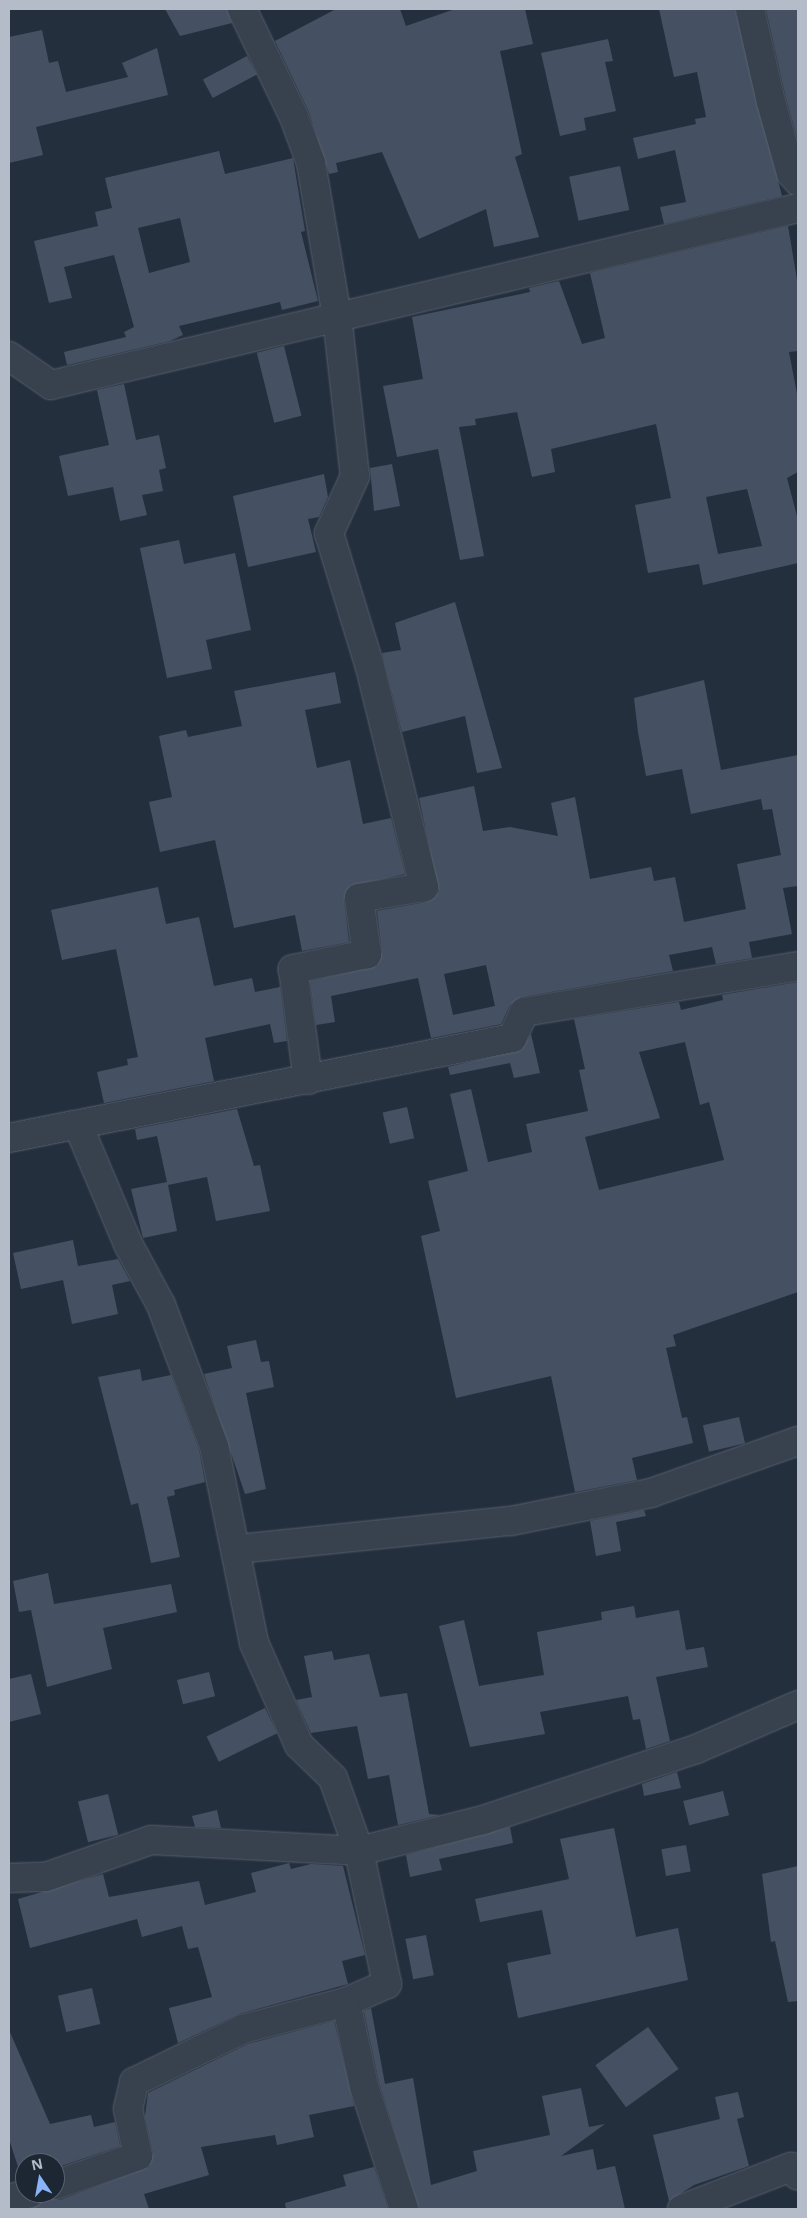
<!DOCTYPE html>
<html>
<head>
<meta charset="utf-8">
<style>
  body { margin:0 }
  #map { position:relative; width:807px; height:2218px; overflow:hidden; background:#242f3e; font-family:"Noto Sans",sans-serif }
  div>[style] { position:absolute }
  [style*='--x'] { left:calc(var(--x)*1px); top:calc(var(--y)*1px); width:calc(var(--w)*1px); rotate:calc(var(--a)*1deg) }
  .building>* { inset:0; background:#455162; transform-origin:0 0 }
  .roads { filter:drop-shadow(0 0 1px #565f6c) drop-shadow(0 0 1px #565f6c) }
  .street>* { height:28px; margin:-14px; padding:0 14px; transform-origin:14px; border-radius:14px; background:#38414e }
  span { translate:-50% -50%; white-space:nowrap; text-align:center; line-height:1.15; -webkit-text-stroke:4px #1d2633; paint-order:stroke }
  .frame { position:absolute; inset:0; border:10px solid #b4bcc9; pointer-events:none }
  .north { position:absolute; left:15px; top:2153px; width:50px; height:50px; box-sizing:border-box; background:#1d2633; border:1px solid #59626f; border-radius:50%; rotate:348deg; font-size:14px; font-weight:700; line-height:20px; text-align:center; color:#b4bcc9 }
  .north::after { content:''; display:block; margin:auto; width:18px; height:22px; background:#8ab4f8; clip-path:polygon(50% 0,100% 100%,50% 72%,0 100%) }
</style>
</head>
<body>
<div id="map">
  <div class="building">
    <div style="clip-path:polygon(165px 9px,227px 9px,232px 23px,180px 36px)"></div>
    <div style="clip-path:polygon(336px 9px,400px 9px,406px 26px,455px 9px,525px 9px,533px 44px,500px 51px,522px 154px,515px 157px,539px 237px,494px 247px,486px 209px,419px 239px,382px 152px,336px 163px,338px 172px,329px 174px,309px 112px,275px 41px)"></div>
    <div style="clip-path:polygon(659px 9px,735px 9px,782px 196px,664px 224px,660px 207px,686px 202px,675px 150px,638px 159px,633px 138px,696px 124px,695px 119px,706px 117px,697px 72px,674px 77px)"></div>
    <div style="clip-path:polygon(766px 9px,798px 9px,798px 141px,786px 98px)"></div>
    <div style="clip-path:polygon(42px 30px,49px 63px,58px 61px,66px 92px,128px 77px,122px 63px,157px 48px,168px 95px,36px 127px,43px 155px,9px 163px,9px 37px)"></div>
    <div style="clip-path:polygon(608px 39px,613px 61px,605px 62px,616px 111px,584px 118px,586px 130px,560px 136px,541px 53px)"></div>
    <div style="left:247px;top:56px;width:21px;height:50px;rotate:62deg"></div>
    <div style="clip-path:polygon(evenodd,219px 151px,225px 174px,293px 158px,305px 231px,301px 232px,318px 301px,282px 310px,280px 302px,179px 326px,183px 335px,170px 341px,67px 365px,64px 352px,126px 337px,124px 332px,134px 327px,114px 255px,64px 267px,72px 298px,49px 303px,34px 241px,98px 226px,95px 212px,112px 208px,105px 178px,219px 151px,180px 218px,190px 262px,149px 273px,138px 228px,180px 218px)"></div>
    <div style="left:620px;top:166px;width:45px;height:52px;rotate:78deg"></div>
    <div style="clip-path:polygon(evenodd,788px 226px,798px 286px,798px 351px,789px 352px,798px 399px,798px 472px,787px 478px,798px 520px,798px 563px,703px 585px,699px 564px,648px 573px,635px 505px,671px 498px,656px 424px,551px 449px,555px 472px,532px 477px,517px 412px,475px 419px,476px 425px,459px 427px,484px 556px,460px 560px,438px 449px,397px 457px,383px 386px,423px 379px,412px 317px,530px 292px,529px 288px,559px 281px,582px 344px,605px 338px,590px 273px,788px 226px,747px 489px,762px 546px,718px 554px,706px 497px,747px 489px)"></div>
    <div style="left:284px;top:346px;width:72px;height:28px;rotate:76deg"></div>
    <div style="clip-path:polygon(124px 384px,136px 440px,159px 435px,166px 468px,159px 470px,163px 491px,142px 495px,147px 515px,120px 521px,113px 487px,68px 496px,59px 456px,109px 445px,97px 390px)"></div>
    <div style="clip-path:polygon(392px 464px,400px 506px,374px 511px,370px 468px)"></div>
    <div style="clip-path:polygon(324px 474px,328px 497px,319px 517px,308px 519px,316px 552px,248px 567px,233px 496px)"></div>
    <div style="clip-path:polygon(179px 540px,184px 564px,235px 553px,251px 630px,206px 640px,212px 669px,167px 678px,140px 548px)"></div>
    <div style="clip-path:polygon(455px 602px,502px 768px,477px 773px,465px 716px,402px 732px,382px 653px,401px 650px,395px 623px)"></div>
    <div style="clip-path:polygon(335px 672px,341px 703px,305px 710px,317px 768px,350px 760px,363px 824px,391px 818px,405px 874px,350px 886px,344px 900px,349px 942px,302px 951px,295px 915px,234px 928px,215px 840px,160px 852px,149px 802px,172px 797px,159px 736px,186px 730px,188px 737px,242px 726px,234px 691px)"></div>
    <div style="clip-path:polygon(evenodd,704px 680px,721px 770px,798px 755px,798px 886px,783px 888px,792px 934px,749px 942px,752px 958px,716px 964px,712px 947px,669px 955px,673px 971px,521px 997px,510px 1005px,501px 1024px,431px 1038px,418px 978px,331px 996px,335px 1022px,316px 1025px,310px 981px,377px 966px,382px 952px,377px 911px,427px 902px,439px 892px,419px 798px,474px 786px,483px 831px,510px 827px,558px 836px,551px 803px,575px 797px,590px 879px,651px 867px,654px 881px,675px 877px,684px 922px,746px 909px,737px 864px,781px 855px,772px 809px,763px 810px,761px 799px,691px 814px,682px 769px,646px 776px,638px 732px,634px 698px,704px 680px,486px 965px,495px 1006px,453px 1015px,444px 974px,486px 965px)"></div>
    <div style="clip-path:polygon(158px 887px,166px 924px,199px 917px,214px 986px,252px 978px,255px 992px,280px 987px,287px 1041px,274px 1043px,270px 1024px,205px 1038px,214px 1081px,104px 1103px,97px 1072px,128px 1065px,127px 1059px,138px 1057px,116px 949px,62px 960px,51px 910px)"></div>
    <div style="clip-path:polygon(evenodd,798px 982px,798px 1292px,673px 1335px,676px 1346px,666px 1348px,682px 1418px,687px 1417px,693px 1443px,632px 1458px,637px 1480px,575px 1492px,551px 1376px,456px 1398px,421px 1236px,440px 1231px,428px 1181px,468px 1171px,450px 1094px,471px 1089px,488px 1162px,532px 1152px,526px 1124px,588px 1111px,579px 1070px,585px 1069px,574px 1019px,679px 1002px,681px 1010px,723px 1000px,722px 995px,798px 982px,685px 1042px,700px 1105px,709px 1102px,724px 1160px,599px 1190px,585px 1137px,660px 1118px,639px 1052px,685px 1042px)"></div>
    <div style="clip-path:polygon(531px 1034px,540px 1073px,514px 1078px,510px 1063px,450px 1075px,448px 1067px,521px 1050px)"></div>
    <div style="left:407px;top:1107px;width:32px;height:25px;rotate:77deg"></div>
    <div style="clip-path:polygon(237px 1109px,254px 1166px,260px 1165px,270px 1211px,216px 1221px,207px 1177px,168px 1185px,177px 1231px,143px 1238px,131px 1189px,167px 1182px,157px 1136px,137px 1140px,135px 1129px)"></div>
    <div style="clip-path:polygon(73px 1240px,78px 1266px,118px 1259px,130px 1281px,112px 1285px,118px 1314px,72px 1324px,63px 1280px,21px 1289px,13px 1253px)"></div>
    <div style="clip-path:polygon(256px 1340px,261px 1362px,269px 1361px,274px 1387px,246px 1393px,266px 1489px,245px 1494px,204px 1374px,232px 1368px,227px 1346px)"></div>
    <div style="clip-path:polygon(140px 1369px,142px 1381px,171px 1375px,199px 1450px,205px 1482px,174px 1490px,175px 1495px,167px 1497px,180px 1557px,151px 1563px,138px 1503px,131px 1505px,98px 1377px)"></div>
    <div style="left:739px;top:1417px;width:27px;height:37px;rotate:77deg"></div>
    <div style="clip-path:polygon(644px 1510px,646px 1516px,616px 1522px,621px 1551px,596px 1556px,590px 1521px)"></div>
    <div style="clip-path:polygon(48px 1573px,54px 1604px,171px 1584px,177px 1612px,103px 1628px,112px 1669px,47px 1687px,31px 1610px,19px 1612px,13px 1581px)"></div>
    <div style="clip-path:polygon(634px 1606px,636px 1618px,679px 1610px,686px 1650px,704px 1647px,708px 1667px,656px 1677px,670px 1741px,646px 1749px,640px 1719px,633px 1720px,628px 1696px,540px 1712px,545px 1734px,470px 1747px,439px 1626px,464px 1620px,479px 1686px,544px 1675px,537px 1632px,602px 1620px,601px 1612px)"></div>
    <div style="clip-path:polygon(332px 1651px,334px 1660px,369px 1654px,380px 1697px,407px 1693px,429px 1814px,440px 1815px,398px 1825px,389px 1775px,368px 1779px,357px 1726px,311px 1733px,296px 1700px,312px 1697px,304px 1656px)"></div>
    <div style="left:209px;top:1672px;width:25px;height:33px;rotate:76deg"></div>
    <div style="clip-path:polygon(31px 1674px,41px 1714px,9px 1722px,9px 1679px)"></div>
    <div style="left:265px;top:1708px;width:28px;height:65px;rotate:64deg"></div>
    <div style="clip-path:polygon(677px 1772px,681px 1788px,644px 1796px,642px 1784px)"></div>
    <div style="left:723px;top:1791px;width:25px;height:41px;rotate:76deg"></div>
    <div style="left:108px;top:1794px;width:42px;height:31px;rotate:76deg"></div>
    <div style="clip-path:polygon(217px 1810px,221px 1828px,195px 1827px,192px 1816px)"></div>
    <div style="clip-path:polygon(510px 1827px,513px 1843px,439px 1859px,442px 1870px,410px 1877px,406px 1855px)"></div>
    <div style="clip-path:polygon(614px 1828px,636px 1937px,678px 1928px,688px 1980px,518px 2018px,507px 1963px,551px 1954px,542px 1910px,480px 1922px,475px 1899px,569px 1879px,560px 1839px)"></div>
    <div style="left:686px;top:1845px;width:27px;height:25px;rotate:80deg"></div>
    <div style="clip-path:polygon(289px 1863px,291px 1869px,311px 1864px,343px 1866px,365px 1955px,342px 1961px,348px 1984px,239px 2014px,178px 2043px,169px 2008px,212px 1997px,198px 1947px,188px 1949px,182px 1926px,142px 1937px,137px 1919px,30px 1948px,18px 1899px,103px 1874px,109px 1897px,199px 1881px,205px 1905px,256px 1892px,251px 1873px)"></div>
    <div style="clip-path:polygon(798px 1866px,798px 2001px,788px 2002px,775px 1941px,771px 1942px,762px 1874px)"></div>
    <div style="left:426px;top:1935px;width:41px;height:21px;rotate:79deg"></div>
    <div style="left:92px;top:1988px;width:37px;height:35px;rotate:77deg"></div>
    <div style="clip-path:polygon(371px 2008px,385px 2084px,413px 2078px,431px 2185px,477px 2171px,473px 2151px,550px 2135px,542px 2096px,581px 2088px,589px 2127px,605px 2124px,561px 2156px,593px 2149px,597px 2170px,615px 2166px,625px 2209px,419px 2209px,379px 2082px,364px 2011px)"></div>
    <div style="clip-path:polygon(334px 2021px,354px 2106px,309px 2115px,314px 2137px,277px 2145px,275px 2135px,201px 2147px,209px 2175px,144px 2194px,149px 2209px,31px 2209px,45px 2197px,60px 2200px,149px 2167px,153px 2153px,145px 2116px,148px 2093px,248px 2044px)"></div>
    <div style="left:648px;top:2027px;width:52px;height:65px;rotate:54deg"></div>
    <div style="clip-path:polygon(9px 2030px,50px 2124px,91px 2115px,94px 2127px,115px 2122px,120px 2146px,55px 2168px,55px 2163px,25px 2163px,22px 2179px,9px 2139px)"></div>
    <div style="clip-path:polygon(738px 2092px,744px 2117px,737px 2119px,749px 2166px,694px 2185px,669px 2201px,653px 2135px,720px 2119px,715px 2097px)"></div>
    <div style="clip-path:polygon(374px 2167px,388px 2209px,286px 2209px,285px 2203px,346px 2186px,343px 2175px)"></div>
  </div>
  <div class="roads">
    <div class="street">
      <div style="--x:242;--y:9;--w:120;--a:64.3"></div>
      <div style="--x:294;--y:117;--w:49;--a:69.7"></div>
      <div style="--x:311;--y:163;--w:155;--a:80.4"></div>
      <div style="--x:337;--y:316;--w:161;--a:83.6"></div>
      <div style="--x:355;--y:476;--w:63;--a:114.5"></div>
      <div style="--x:329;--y:533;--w:140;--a:73"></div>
      <div style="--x:370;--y:667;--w:227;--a:76.2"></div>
      <div style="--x:424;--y:887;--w:66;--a:170.4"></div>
      <div style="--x:359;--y:898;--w:57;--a:81.9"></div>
      <div style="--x:367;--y:954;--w:76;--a:168.5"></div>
      <div style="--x:293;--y:969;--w:112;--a:82.3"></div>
      <div style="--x:750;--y:9;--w:95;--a:77.3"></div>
      <div style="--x:771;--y:102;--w:74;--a:74.3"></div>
      <div style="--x:791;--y:173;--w:11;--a:49"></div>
      <div style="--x:9;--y:356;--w:51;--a:34.6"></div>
      <div style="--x:51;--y:385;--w:768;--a:-13.33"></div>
      <div style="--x:78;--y:1125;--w:129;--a:67.2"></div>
      <div style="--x:128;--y:1244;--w:69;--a:61.6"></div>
      <div style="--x:161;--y:1305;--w:151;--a:69.4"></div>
      <div style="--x:214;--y:1446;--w:201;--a:78.5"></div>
      <div style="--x:254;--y:1643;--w:111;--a:66.2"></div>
      <div style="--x:299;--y:1745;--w:47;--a:44.1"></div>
      <div style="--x:333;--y:1778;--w:77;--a:70.4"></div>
      <div style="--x:359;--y:1851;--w:136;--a:78.1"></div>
      <div style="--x:387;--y:1984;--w:45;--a:156.3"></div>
      <div style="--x:346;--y:2002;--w:86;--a:77.9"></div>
      <div style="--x:364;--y:2086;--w:129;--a:72"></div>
      <div style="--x:9;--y:1138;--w:513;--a:-11.24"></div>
      <div style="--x:512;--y:1038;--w:29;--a:-65"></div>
      <div style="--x:524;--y:1012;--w:278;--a:-9.5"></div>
      <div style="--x:238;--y:1549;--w:274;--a:-5.9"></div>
      <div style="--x:511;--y:1521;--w:143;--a:-11.3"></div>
      <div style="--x:651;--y:1493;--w:156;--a:-19.5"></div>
      <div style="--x:9;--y:1878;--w:37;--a:-2"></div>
      <div style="--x:46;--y:1877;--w:111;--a:-19.4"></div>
      <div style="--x:151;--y:1840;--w:208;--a:3"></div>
      <div style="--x:359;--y:1851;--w:128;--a:-14"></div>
      <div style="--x:483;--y:1820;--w:225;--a:-18.4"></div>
      <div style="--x:696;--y:1749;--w:111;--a:-23.3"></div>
      <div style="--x:55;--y:2185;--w:88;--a:-19.3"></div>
      <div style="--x:138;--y:2156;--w:48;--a:-102"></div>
      <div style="--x:128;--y:2109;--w:28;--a:-77"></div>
      <div style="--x:134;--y:2082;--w:121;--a:-25.9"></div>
      <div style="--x:243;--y:2029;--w:106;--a:-14.7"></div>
      <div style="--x:9;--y:2199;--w:22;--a:-16"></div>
      <div style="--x:682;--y:2209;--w:117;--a:-21.1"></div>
      <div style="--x:791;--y:2167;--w:11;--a:52"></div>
    </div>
  </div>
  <div class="frame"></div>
  <div class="north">N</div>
</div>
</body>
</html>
